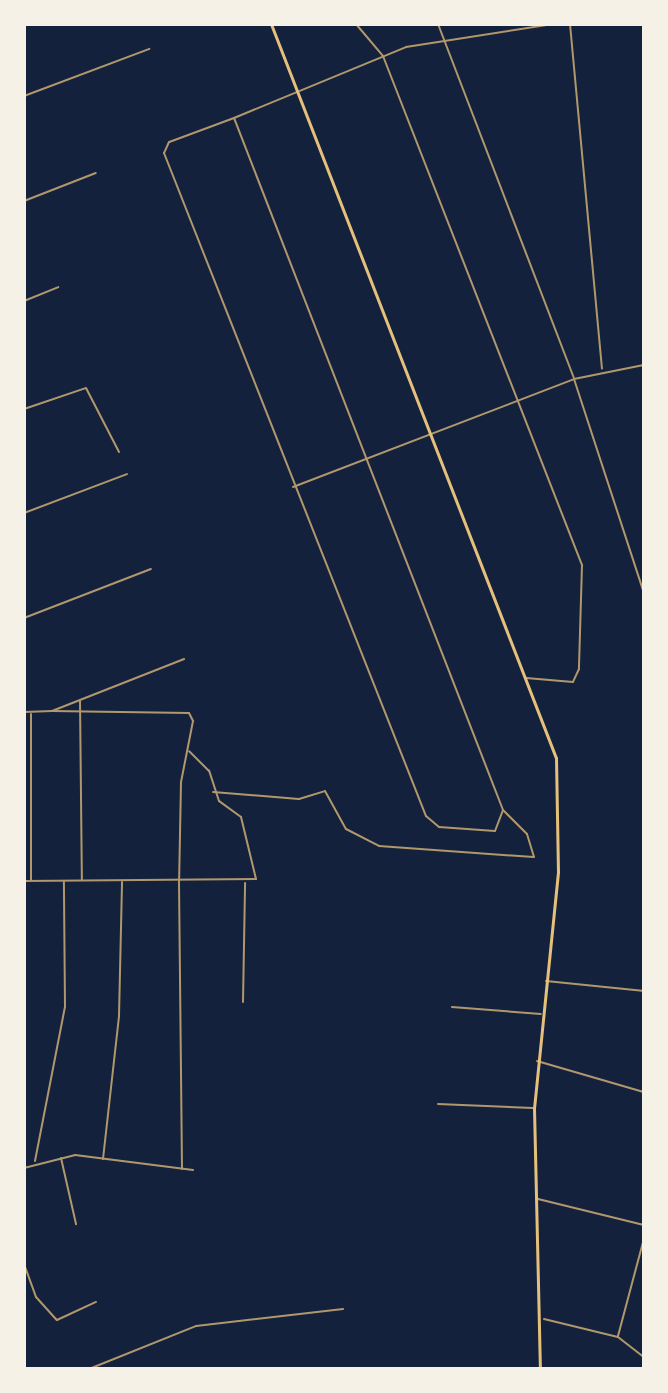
<!DOCTYPE html>
<html>
<head>
<meta charset="utf-8">
<style>
  body { margin:0 }
  #map { position:relative; width:668px; height:1393px; overflow:hidden; background:#14213d; font-family:"Open Sans",sans-serif }
  div>[style] { position:absolute }
  [style*='--x'] { left:calc(var(--x)*1px); top:calc(var(--y)*1px); width:calc(var(--w)*1px); rotate:calc(var(--a)*1deg) }
  .minor>* { height:2px; margin:-1px; padding:0 1px; transform-origin:1px; border-radius:1px; background:#b1986c }
  .secondary>* { height:3px; margin:-1.5px; padding:0 1.5px; transform-origin:1.5px; border-radius:1.5px; background:#e5c07b }
  span { translate:-50% -50%; white-space:nowrap; text-align:center; line-height:1.15; -webkit-text-stroke:6px #f6f1e7; paint-order:stroke }
  .frame { position:absolute; inset:0; border:26px solid #f6f1e7; pointer-events:none }
</style>
</head>
<body>
<div id="map">
  <div class="minor">
    <div style="--x:356;--y:24;--w:42;--a:49.8"></div>
    <div style="--x:383;--y:56;--w:547;--a:68.65"></div>
    <div style="--x:582;--y:565;--w:104;--a:91.7"></div>
    <div style="--x:579;--y:669;--w:14;--a:115"></div>
    <div style="--x:573;--y:682;--w:47;--a:-175.1"></div>
    <div style="--x:438;--y:24;--w:380;--a:69"></div>
    <div style="--x:574;--y:379;--w:225;--a:71.9"></div>
    <div style="--x:570;--y:24;--w:346;--a:84.7"></div>
    <div style="--x:24;--y:96;--w:134;--a:-20.6"></div>
    <div style="--x:234;--y:118;--w:69;--a:159.7"></div>
    <div style="--x:169;--y:142;--w:12;--a:114"></div>
    <div style="--x:164;--y:153;--w:713;--a:68.44"></div>
    <div style="--x:426;--y:816;--w:17;--a:40"></div>
    <div style="--x:439;--y:827;--w:56;--a:4.1"></div>
    <div style="--x:495;--y:831;--w:22;--a:-69"></div>
    <div style="--x:503;--y:810;--w:742;--a:-111.24"></div>
    <div style="--x:234;--y:118;--w:186;--a:-22.4"></div>
    <div style="--x:406;--y:47;--w:149;--a:-8.9"></div>
    <div style="--x:24;--y:201;--w:77;--a:-21.3"></div>
    <div style="--x:24;--y:301;--w:37;--a:-22"></div>
    <div style="--x:24;--y:409;--w:65;--a:-18.7"></div>
    <div style="--x:86;--y:388;--w:72;--a:62.7"></div>
    <div style="--x:293;--y:487;--w:301;--a:-21"></div>
    <div style="--x:574;--y:379;--w:71;--a:-11.3"></div>
    <div style="--x:24;--y:513;--w:110;--a:-20.7"></div>
    <div style="--x:24;--y:618;--w:136;--a:-21.1"></div>
    <div style="--x:80;--y:701;--w:179;--a:89.4"></div>
    <div style="--x:52;--y:711;--w:137;--a:0.8"></div>
    <div style="--x:189;--y:713;--w:9;--a:63"></div>
    <div style="--x:193;--y:721;--w:62;--a:101.1"></div>
    <div style="--x:181;--y:782;--w:100;--a:91.1"></div>
    <div style="--x:179;--y:882;--w:287;--a:89.4"></div>
    <div style="--x:24;--y:712;--w:28;--a:-2"></div>
    <div style="--x:52;--y:711;--w:142;--a:-21.5"></div>
    <div style="--x:213;--y:792;--w:86;--a:4.7"></div>
    <div style="--x:299;--y:799;--w:27;--a:-17"></div>
    <div style="--x:325;--y:791;--w:43;--a:61.1"></div>
    <div style="--x:346;--y:829;--w:37;--a:27"></div>
    <div style="--x:379;--y:846;--w:155;--a:4.1"></div>
    <div style="--x:534;--y:857;--w:24;--a:-107"></div>
    <div style="--x:527;--y:834;--w:34;--a:-135"></div>
    <div style="--x:31;--y:880;--w:166;--a:-90"></div>
    <div style="--x:24;--y:881;--w:232;--a:-0.5"></div>
    <div style="--x:256;--y:879;--w:64;--a:-103.6"></div>
    <div style="--x:241;--y:817;--w:27;--a:-144"></div>
    <div style="--x:219;--y:801;--w:32;--a:-108"></div>
    <div style="--x:209;--y:771;--w:28;--a:-135"></div>
    <div style="--x:546;--y:981;--w:99;--a:5.8"></div>
    <div style="--x:243;--y:1002;--w:119;--a:-89"></div>
    <div style="--x:452;--y:1007;--w:89;--a:4.5"></div>
    <div style="--x:537;--y:1061;--w:111;--a:16.2"></div>
    <div style="--x:438;--y:1104;--w:95;--a:2.4"></div>
    <div style="--x:61;--y:1158;--w:68;--a:77.2"></div>
    <div style="--x:103;--y:1159;--w:144;--a:-83.6"></div>
    <div style="--x:119;--y:1016;--w:134;--a:-88.7"></div>
    <div style="--x:35;--y:1161;--w:157;--a:-79"></div>
    <div style="--x:65;--y:1007;--w:125;--a:-90.5"></div>
    <div style="--x:24;--y:1168;--w:53;--a:-14.3"></div>
    <div style="--x:75;--y:1155;--w:119;--a:7.2"></div>
    <div style="--x:538;--y:1199;--w:109;--a:13.8"></div>
    <div style="--x:24;--y:1264;--w:35;--a:70"></div>
    <div style="--x:36;--y:1297;--w:31;--a:48"></div>
    <div style="--x:57;--y:1320;--w:43;--a:-24.8"></div>
    <div style="--x:544;--y:1319;--w:76;--a:13.7"></div>
    <div style="--x:618;--y:1337;--w:33;--a:38"></div>
    <div style="--x:618;--y:1336;--w:101;--a:-75.1"></div>
    <div style="--x:89;--y:1369;--w:115;--a:-21.9"></div>
    <div style="--x:196;--y:1326;--w:148;--a:-6.6"></div>
  </div>
  <div class="secondary">
    <div style="--x:271;--y:24;--w:787;--a:68.78"></div>
    <div style="--x:556;--y:758;--w:114;--a:89"></div>
    <div style="--x:558;--y:872;--w:237;--a:95.8"></div>
    <div style="--x:534;--y:1108;--w:261;--a:88.7"></div>
  </div>
  <div class="frame"></div>
</div>
</body>
</html>
